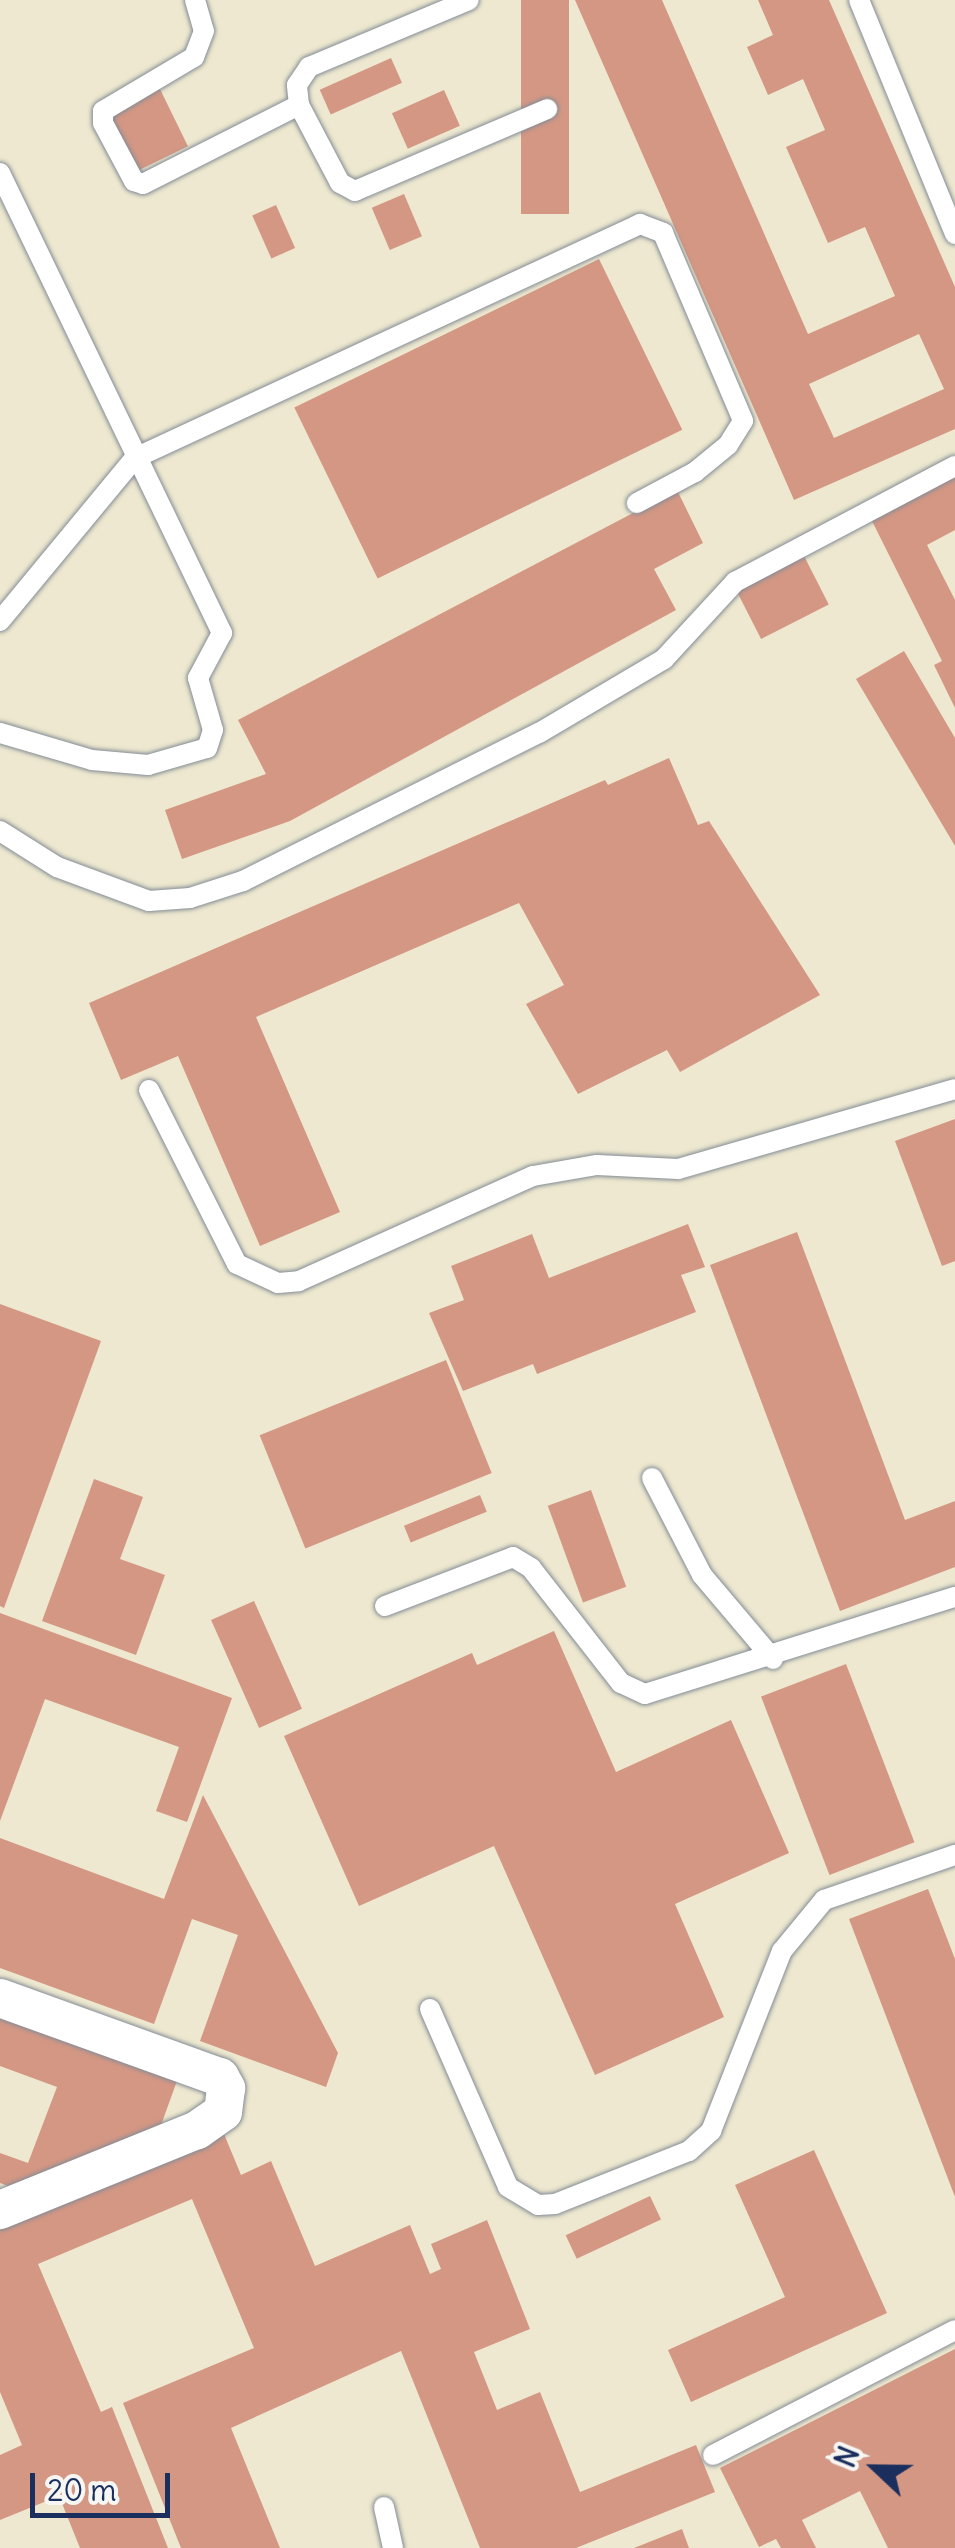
<!DOCTYPE html>
<html>
<head>
<meta charset="utf-8">
<style>
  body { margin:0 }
  #map { position:relative; width:955px; height:2548px; overflow:hidden; background:#ede8cf; font-family:Delius,sans-serif }
  div>[style] { position:absolute }
  [style*='--x'] { left:calc(var(--x)*1px); top:calc(var(--y)*1px); width:calc(var(--w)*1px); rotate:calc(var(--a)*1deg) }
  .building>* { inset:0; background:#d49784; transform-origin:0 0 }
  .roads { filter:drop-shadow(0 0 2px #848c96) drop-shadow(0 0 2px #848c96) }
  .service>* { height:20px; margin:-10px; padding:0 10px; transform-origin:10px; border-radius:10px; background:#fff }
  .minor>* { height:38px; margin:-19px; padding:0 19px; transform-origin:19px; border-radius:19px; background:#fff }
  span { translate:-50% -50%; white-space:nowrap; text-align:center; line-height:1.15; -webkit-text-stroke:8px #f6f6f2; paint-order:stroke }
  .north { position:absolute; left:825px; top:2418px; width:100px; height:100px; -webkit-text-stroke:8px #f6f6f2; paint-order:stroke; rotate:292deg; font-size:28px; font-weight:700; line-height:40px; text-align:center; color:#1b2f5e }
  .north::after { content:''; display:block; margin:auto; width:35px; height:45px; background:#1b2f5e; clip-path:polygon(50% 0,100% 100%,50% 72%,0 100%) }
  .scale { position:absolute; left:30px; top:2473px; width:140px; height:45px; box-sizing:border-box; border:5px solid #1b2f5e; border-top:0; padding-left:12px; font-size:30px; line-height:35px; white-space:nowrap; color:#1b2f5e; -webkit-text-stroke:8px #f6f6f2; paint-order:stroke }
</style>
</head>
<body>
<div id="map">
  <div class="building">
    <div style="left:521px;top:0;width:48px;height:214px"></div>
    <div style="clip-path:polygon(evenodd,575px 0,662px 0,808px 334px,895px 296px,865px 227px,828px 243px,786px 147px,825px 130px,803px 79px,768px 95px,747px 47px,773px 35px,758px 0,829px 0,955px 287px,955px 429px,794px 500px,575px 0,919px 334px,944px 389px,834px 438px,809px 384px,919px 334px)"></div>
    <div style="left:391px;top:58px;width:27px;height:78px;rotate:66deg"></div>
    <div style="left:159px;top:87px;width:66px;height:57px;rotate:64deg"></div>
    <div style="left:444px;top:90px;width:39px;height:57px;rotate:66deg"></div>
    <div style="left:404px;top:194px;width:46px;height:35px;rotate:67deg"></div>
    <div style="left:276px;top:205px;width:47px;height:26px;rotate:66deg"></div>
    <div style="left:599px;top:259px;width:190px;height:339px;rotate:64deg"></div>
    <div style="clip-path:polygon(955px 472px,955px 530px,927px 545px,955px 600px,955px 708px,934px 665px,942px 661px,869px 515px)"></div>
    <div style="clip-path:polygon(677px 490px,703px 543px,654px 569px,676px 610px,290px 821px,182px 859px,165px 810px,266px 774px,238px 720px)"></div>
    <div style="left:802px;top:552px;width:59px;height:76px;rotate:63deg"></div>
    <div style="clip-path:polygon(904px 651px,955px 738px,955px 846px,856px 679px)"></div>
    <div style="clip-path:polygon(669px 758px,698px 825px,709px 821px,820px 995px,680px 1072px,667px 1050px,578px 1094px,526px 1004px,564px 985px,519px 903px,256px 1017px,340px 1212px,260px 1246px,178px 1056px,121px 1080px,89px 1003px,605px 780px,608px 785px)"></div>
    <div style="clip-path:polygon(955px 1119px,955px 1261px,942px 1266px,895px 1141px)"></div>
    <div style="clip-path:polygon(688px 1224px,705px 1267px,681px 1275px,696px 1312px,537px 1374px,533px 1364px,463px 1391px,429px 1313px,464px 1300px,451px 1266px,532px 1234px,549px 1278px)"></div>
    <div style="clip-path:polygon(797px 1232px,905px 1520px,955px 1501px,955px 1567px,840px 1611px,710px 1265px)"></div>
    <div style="clip-path:polygon(0 1304px,101px 1341px,4px 1608px,0 1606px)"></div>
    <div style="left:446px;top:1360px;width:122px;height:201px;rotate:68deg"></div>
    <div style="clip-path:polygon(94px 1479px,143px 1497px,120px 1559px,165px 1575px,136px 1655px,42px 1621px)"></div>
    <div style="left:591px;top:1490px;width:103px;height:46px;rotate:70deg"></div>
    <div style="left:480px;top:1495px;width:18px;height:82px;rotate:68deg"></div>
    <div style="left:254px;top:1601px;width:118px;height:47px;rotate:66deg"></div>
    <div style="clip-path:polygon(0 1613px,232px 1698px,187px 1822px,156px 1811px,179px 1747px,45px 1699px,0 1821px)"></div>
    <div style="clip-path:polygon(554px 1631px,616px 1772px,731px 1720px,789px 1853px,675px 1904px,724px 2017px,595px 2075px,494px 1846px,359px 1906px,284px 1736px,472px 1653px,477px 1665px)"></div>
    <div style="left:846px;top:1664px;width:191px;height:91px;rotate:69deg"></div>
    <div style="clip-path:polygon(203px 1795px,338px 2053px,326px 2087px,200px 2041px,238px 1935px,192px 1919px,154px 2024px,0 1968px,0 1838px,164px 1899px)"></div>
    <div style="clip-path:polygon(928px 1889px,955px 1959px,955px 2197px,849px 1919px)"></div>
    <div style="clip-path:polygon(0 2014px,178px 2078px,160px 2128px,8px 2186px,0 2183px,0 2153px,28px 2163px,57px 2087px,0 2066px)"></div>
    <div style="clip-path:polygon(224px 2134px,241px 2175px,271px 2161px,315px 2266px,410px 2225px,430px 2274px,441px 2269px,431px 2244px,487px 2220px,530px 2329px,474px 2352px,497px 2410px,540px 2392px,580px 2492px,696px 2445px,715px 2492px,576px 2548px,480px 2548px,401px 2351px,231px 2428px,280px 2548px,181px 2548px,123px 2403px,254px 2348px,192px 2199px,38px 2264px,101px 2412px,112px 2407px,168px 2548px,80px 2548px,59px 2496px,0 2520px,0 2455px,22px 2445px,0 2392px,0 2230px)"></div>
    <div style="clip-path:polygon(814px 2150px,887px 2313px,691px 2402px,668px 2350px,785px 2297px,735px 2185px)"></div>
    <div style="left:650px;top:2196px;width:26px;height:93px;rotate:65deg"></div>
    <div style="clip-path:polygon(955px 2349px,955px 2548px,888px 2548px,860px 2491px,802px 2520px,816px 2548px,781px 2548px,776px 2539px,759px 2547px,720px 2468px)"></div>
    <div style="clip-path:polygon(682px 2529px,689px 2548px,634px 2548px)"></div>
  </div>
  <div class="roads">
    <div class="service">
      <div style="--x:195;--y:0;--w:32;--a:74"></div>
      <div style="--x:204;--y:31;--w:28;--a:111"></div>
      <div style="--x:194;--y:57;--w:106;--a:149.3"></div>
      <div style="--x:103;--y:111;--w:12;--a:90"></div>
      <div style="--x:103;--y:123;--w:66;--a:61.9"></div>
      <div style="--x:134;--y:181;--w:9;--a:18"></div>
      <div style="--x:143;--y:184;--w:175;--a:-26.9"></div>
      <div style="--x:299;--y:105;--w:20;--a:-96"></div>
      <div style="--x:297;--y:85;--w:22;--a:-56"></div>
      <div style="--x:309;--y:67;--w:173;--a:-22.7"></div>
      <div style="--x:859;--y:0;--w:253;--a:67.7"></div>
      <div style="--x:299;--y:105;--w:88;--a:62.3"></div>
      <div style="--x:340;--y:183;--w:17;--a:28"></div>
      <div style="--x:355;--y:191;--w:209;--a:-23.1"></div>
      <div style="--x:0;--y:173;--w:511;--a:64.24"></div>
      <div style="--x:222;--y:633;--w:51;--a:118.1"></div>
      <div style="--x:198;--y:678;--w:54;--a:73.9"></div>
      <div style="--x:213;--y:730;--w:19;--a:108"></div>
      <div style="--x:207;--y:748;--w:61;--a:163.9"></div>
      <div style="--x:148;--y:765;--w:56;--a:-174.9"></div>
      <div style="--x:92;--y:760;--w:96;--a:-163.6"></div>
      <div style="--x:0;--y:621;--w:212;--a:-50.4"></div>
      <div style="--x:135;--y:458;--w:557;--a:-24.86"></div>
      <div style="--x:640;--y:224;--w:25;--a:21"></div>
      <div style="--x:663;--y:233;--w:204;--a:66.9"></div>
      <div style="--x:743;--y:421;--w:28;--a:122"></div>
      <div style="--x:728;--y:445;--w:43;--a:140.7"></div>
      <div style="--x:695;--y:472;--w:66;--a:151.9"></div>
      <div style="--x:0;--y:831;--w:67;--a:32.3"></div>
      <div style="--x:57;--y:867;--w:98;--a:20.3"></div>
      <div style="--x:149;--y:901;--w:41;--a:-4.2"></div>
      <div style="--x:190;--y:898;--w:56;--a:-17.8"></div>
      <div style="--x:243;--y:881;--w:331;--a:-26.6"></div>
      <div style="--x:539;--y:733;--w:145;--a:-30.6"></div>
      <div style="--x:664;--y:659;--w:105;--a:-47.3"></div>
      <div style="--x:735;--y:582;--w:249;--a:-27.8"></div>
      <div style="--x:149;--y:1090;--w:195;--a:63.2"></div>
      <div style="--x:237;--y:1264;--w:45;--a:24.9"></div>
      <div style="--x:278;--y:1283;--w:21;--a:-5"></div>
      <div style="--x:299;--y:1281;--w:256;--a:-24.2"></div>
      <div style="--x:533;--y:1176;--w:65;--a:-9.8"></div>
      <div style="--x:597;--y:1165;--w:81;--a:2.8"></div>
      <div style="--x:678;--y:1169;--w:288;--a:-16.1"></div>
      <div style="--x:652;--y:1478;--w:109;--a:62.7"></div>
      <div style="--x:702;--y:1575;--w:110;--a:49.8"></div>
      <div style="--x:385;--y:1606;--w:137;--a:-20.9"></div>
      <div style="--x:513;--y:1557;--w:21;--a:31"></div>
      <div style="--x:531;--y:1568;--w:146;--a:52"></div>
      <div style="--x:621;--y:1683;--w:26;--a:25"></div>
      <div style="--x:645;--y:1694;--w:325;--a:-17.4"></div>
      <div style="--x:430;--y:2009;--w:194;--a:66.3"></div>
      <div style="--x:508;--y:2187;--w:35;--a:31"></div>
      <div style="--x:538;--y:2205;--w:17;--a:-3"></div>
      <div style="--x:555;--y:2204;--w:144;--a:-21.6"></div>
      <div style="--x:689;--y:2151;--w:30;--a:-42"></div>
      <div style="--x:711;--y:2131;--w:193;--a:-68.5"></div>
      <div style="--x:782;--y:1951;--w:66;--a:-50.5"></div>
      <div style="--x:824;--y:1900;--w:139;--a:-19"></div>
      <div style="--x:713;--y:2455;--w:272;--a:-27.3"></div>
      <div style="--x:384;--y:2507;--w:42;--a:77.6"></div>
    </div>
    <div class="minor">
      <div style="--x:0;--y:1998;--w:234;--a:19.8"></div>
      <div style="--x:220;--y:2077;--w:13;--a:61"></div>
      <div style="--x:226;--y:2088;--w:24;--a:97"></div>
      <div style="--x:223;--y:2112;--w:32;--a:145"></div>
      <div style="--x:197;--y:2130;--w:213;--a:157.9"></div>
    </div>
  </div>
  <div class="north">N</div>
  <div class="scale">20 m</div>
</div>
</body>
</html>
